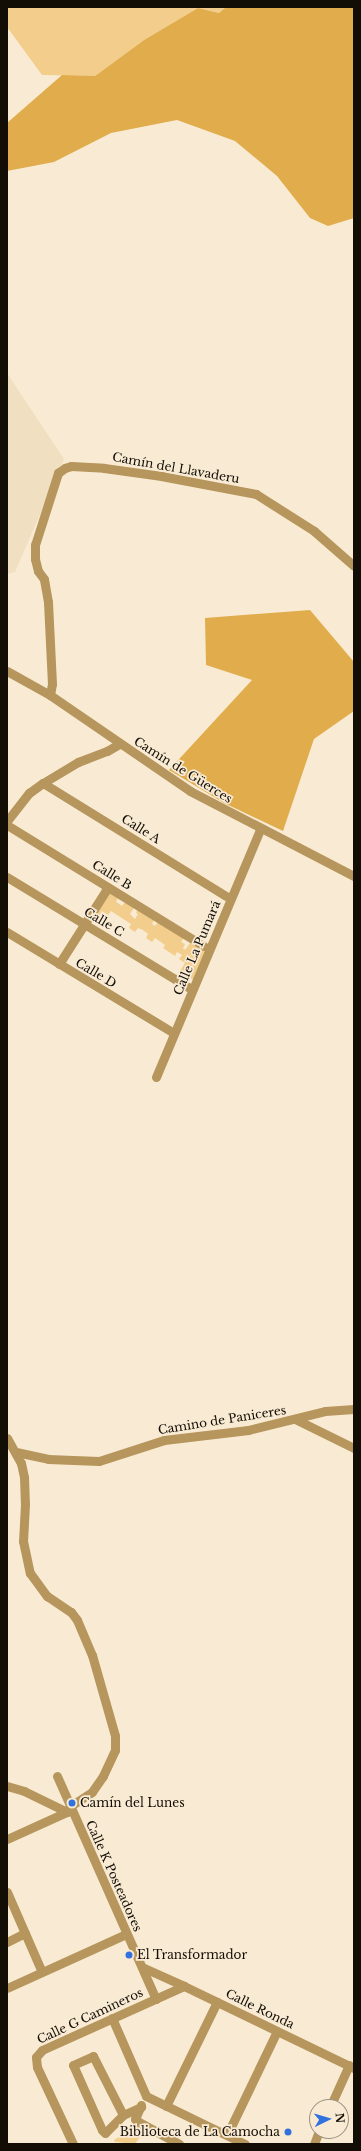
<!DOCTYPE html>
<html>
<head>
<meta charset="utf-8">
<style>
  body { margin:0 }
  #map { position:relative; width:361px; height:2151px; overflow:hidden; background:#f9ebd3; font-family:"Libre Baskerville",serif }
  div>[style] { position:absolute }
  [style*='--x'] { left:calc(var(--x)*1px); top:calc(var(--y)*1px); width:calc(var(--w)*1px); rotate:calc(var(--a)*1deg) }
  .built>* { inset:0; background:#f0dfc0 }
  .green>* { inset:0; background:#f3cd8b }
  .forest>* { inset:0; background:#e1ad4c }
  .street>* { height:9px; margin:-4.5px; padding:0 4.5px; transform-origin:4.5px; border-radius:4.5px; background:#b6965c }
  .dots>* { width:11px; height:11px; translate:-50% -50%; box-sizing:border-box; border:2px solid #f9ebd3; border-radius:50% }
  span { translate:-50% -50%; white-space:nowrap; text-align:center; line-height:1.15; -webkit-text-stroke:3.5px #f9ebd3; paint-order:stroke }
  .street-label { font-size:12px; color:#120d05 }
  .poi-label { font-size:12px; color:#120d05 }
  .left { translate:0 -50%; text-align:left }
  .right { translate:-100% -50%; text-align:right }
  .frame { position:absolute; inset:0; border:8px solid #120d05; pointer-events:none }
  .north { position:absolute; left:309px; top:2099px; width:40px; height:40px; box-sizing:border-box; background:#f9ebd3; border:1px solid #9d9281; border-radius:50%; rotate:85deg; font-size:11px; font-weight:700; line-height:16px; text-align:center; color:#120d05 }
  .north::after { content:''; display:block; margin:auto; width:14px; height:18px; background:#3371df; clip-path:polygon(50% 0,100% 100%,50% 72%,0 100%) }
</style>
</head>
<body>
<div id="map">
  <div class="built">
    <div style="clip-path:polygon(7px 373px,64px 459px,15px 572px,7px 574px)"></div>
  </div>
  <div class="green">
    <div style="clip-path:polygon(7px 7px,226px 7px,219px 13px,198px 8px,144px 40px,95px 76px,42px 75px,7px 27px)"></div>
    <div style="clip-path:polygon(110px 893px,118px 898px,116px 902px,118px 903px,122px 906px,125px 902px,134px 908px,130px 914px,135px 919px,138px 914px,136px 913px,137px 910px,154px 920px,152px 924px,155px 926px,158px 922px,184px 938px,181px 942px,185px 944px,183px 948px,185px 950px,191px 942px,206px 952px,195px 981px,180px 971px,185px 963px,179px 959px,182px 955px,177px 952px,175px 956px,163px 948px,165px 945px,155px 938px,152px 942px,146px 938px,148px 934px,143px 930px,138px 928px,135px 932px,129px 928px,131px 924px,111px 911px,108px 915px,102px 911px,96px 921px,93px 919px)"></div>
    <div style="clip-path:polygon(138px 2125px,145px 2129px,135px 2144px,115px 2142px,114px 2140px)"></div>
  </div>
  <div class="forest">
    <div style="clip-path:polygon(226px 7px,354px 7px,354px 218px,328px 226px,310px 218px,277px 176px,235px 141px,177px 120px,111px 133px,54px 162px,7px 171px,7px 123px,62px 75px,95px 76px,144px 40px,198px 8px,219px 13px)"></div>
    <div style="clip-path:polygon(310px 610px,354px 662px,354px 711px,314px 739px,283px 831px,224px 803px,169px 770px,252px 680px,206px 665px,205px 618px)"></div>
  </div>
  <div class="street">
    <div style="--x:7;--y:671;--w:49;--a:29.2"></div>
    <div style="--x:50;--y:695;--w:170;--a:34.4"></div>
    <div style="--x:190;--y:791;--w:185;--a:27.4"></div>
    <div style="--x:50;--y:695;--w:11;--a:-80"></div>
    <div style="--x:52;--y:684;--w:82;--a:-92.8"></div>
    <div style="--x:48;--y:602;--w:23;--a:-100"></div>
    <div style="--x:44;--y:579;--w:10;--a:-127"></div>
    <div style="--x:38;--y:571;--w:12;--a:-104"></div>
    <div style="--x:35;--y:559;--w:14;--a:-90"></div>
    <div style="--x:35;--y:545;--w:76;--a:-72.3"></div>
    <div style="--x:58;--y:473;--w:9;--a:-36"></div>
    <div style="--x:65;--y:468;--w:6;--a:-18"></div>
    <div style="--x:71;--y:466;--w:33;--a:3"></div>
    <div style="--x:104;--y:468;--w:58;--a:8"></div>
    <div style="--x:161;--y:476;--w:97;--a:10.7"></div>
    <div style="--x:256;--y:494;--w:69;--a:32.5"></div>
    <div style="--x:314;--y:531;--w:53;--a:41.2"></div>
    <div style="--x:43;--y:783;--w:215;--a:31.7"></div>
    <div style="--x:7;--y:821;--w:36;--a:-52"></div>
    <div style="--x:29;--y:793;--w:17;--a:-36"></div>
    <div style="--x:43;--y:783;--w:41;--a:-31"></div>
    <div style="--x:78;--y:762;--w:31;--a:-21"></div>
    <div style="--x:107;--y:751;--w:14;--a:-30"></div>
    <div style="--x:7;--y:825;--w:231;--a:31.6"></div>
    <div style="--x:7;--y:877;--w:212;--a:31.3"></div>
    <div style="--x:7;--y:932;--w:195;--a:31.2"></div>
    <div style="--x:59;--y:964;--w:91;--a:-57.5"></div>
    <div style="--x:156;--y:1077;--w:268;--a:-67.2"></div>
    <div style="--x:297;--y:1420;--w:64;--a:26.2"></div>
    <div style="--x:7;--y:1438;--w:29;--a:61"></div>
    <div style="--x:21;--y:1463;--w:14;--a:78"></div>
    <div style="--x:24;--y:1477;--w:27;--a:88"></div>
    <div style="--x:25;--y:1504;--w:37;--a:93"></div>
    <div style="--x:23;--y:1541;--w:33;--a:78"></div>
    <div style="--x:30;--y:1573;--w:29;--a:54"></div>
    <div style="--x:47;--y:1596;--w:29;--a:34"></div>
    <div style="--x:71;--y:1612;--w:10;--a:53"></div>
    <div style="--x:77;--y:1620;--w:38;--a:67"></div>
    <div style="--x:92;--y:1655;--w:84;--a:74.1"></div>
    <div style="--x:115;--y:1736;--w:14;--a:90"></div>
    <div style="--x:115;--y:1750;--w:29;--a:115"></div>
    <div style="--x:103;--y:1776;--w:19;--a:125"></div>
    <div style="--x:92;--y:1792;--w:27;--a:147"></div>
    <div style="--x:16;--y:1452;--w:33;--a:12"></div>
    <div style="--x:48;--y:1459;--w:51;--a:2.2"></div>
    <div style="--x:99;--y:1461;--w:68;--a:-17.9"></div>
    <div style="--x:164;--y:1440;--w:85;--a:-6.8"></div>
    <div style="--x:248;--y:1430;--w:79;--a:-13.9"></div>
    <div style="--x:325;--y:1411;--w:29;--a:-4"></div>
    <div style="--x:57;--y:1776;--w:244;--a:66.1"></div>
    <div style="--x:7;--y:1786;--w:18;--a:16"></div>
    <div style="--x:24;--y:1791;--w:48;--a:26"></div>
    <div style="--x:7;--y:1839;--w:70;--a:-24.4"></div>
    <div style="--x:7;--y:1892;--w:87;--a:66.4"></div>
    <div style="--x:7;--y:1942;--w:20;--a:-27"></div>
    <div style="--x:142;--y:1967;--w:46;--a:24.3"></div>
    <div style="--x:7;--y:1988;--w:131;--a:-24.4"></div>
    <div style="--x:112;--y:2018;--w:85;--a:66.4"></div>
    <div style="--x:146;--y:2096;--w:110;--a:25.9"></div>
    <div style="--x:141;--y:2105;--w:15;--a:113"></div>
    <div style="--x:135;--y:2119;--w:3;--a:45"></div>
    <div style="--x:137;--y:2121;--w:48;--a:28.7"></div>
    <div style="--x:166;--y:2106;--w:116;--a:-63.9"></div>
    <div style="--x:330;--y:2107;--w:46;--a:-65.7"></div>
    <div style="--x:123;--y:2115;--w:25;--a:135"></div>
    <div style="--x:105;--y:2133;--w:4;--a:-135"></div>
    <div style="--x:102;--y:2130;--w:71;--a:-114"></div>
    <div style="--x:73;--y:2065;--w:22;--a:-24"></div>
    <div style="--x:93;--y:2056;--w:66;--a:63"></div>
    <div style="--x:123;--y:2115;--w:20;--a:-24"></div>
    <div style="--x:227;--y:2135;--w:115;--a:-64.3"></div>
    <div style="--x:73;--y:2144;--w:85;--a:-115.1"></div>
    <div style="--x:37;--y:2067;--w:10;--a:-96"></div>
    <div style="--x:36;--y:2057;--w:9;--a:-49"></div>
    <div style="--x:42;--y:2050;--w:156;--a:-24.3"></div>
    <div style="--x:184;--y:1986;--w:189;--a:25.8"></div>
    <div style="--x:314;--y:2144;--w:14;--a:-69"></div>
  </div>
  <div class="dots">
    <div style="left:72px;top:1803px;background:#3371df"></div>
    <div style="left:129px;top:1955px;background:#3371df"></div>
    <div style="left:288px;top:2132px;background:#3371df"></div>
  </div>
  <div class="street-label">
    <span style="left:176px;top:468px;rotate:10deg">Camín del Llavaderu</span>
    <span style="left:183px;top:770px;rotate:32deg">Camín de Güerces</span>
    <span style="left:141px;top:829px;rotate:32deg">Calle A</span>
    <span style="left:112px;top:875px;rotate:32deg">Calle B</span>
    <span style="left:104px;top:922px;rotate:31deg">Calle C</span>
    <span style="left:197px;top:948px;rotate:-67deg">Calle La Pumará</span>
    <span style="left:96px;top:973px;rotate:31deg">Calle D</span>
    <span style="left:222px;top:1420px;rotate:-9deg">Camino de Paniceres</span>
    <span style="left:114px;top:1876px;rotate:66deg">Calle K Posteadores</span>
    <span style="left:260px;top:2009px;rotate:26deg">Calle Ronda</span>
    <span style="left:90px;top:2016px;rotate:-25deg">Calle G Camineros</span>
  </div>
  <div class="poi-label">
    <span class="left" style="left:80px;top:1803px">Camín del Lunes</span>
    <span class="left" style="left:137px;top:1955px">El Transformador</span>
    <span class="right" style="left:280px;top:2132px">Biblioteca de La Camocha</span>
  </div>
  <div class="frame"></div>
  <div class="north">N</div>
</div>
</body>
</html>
